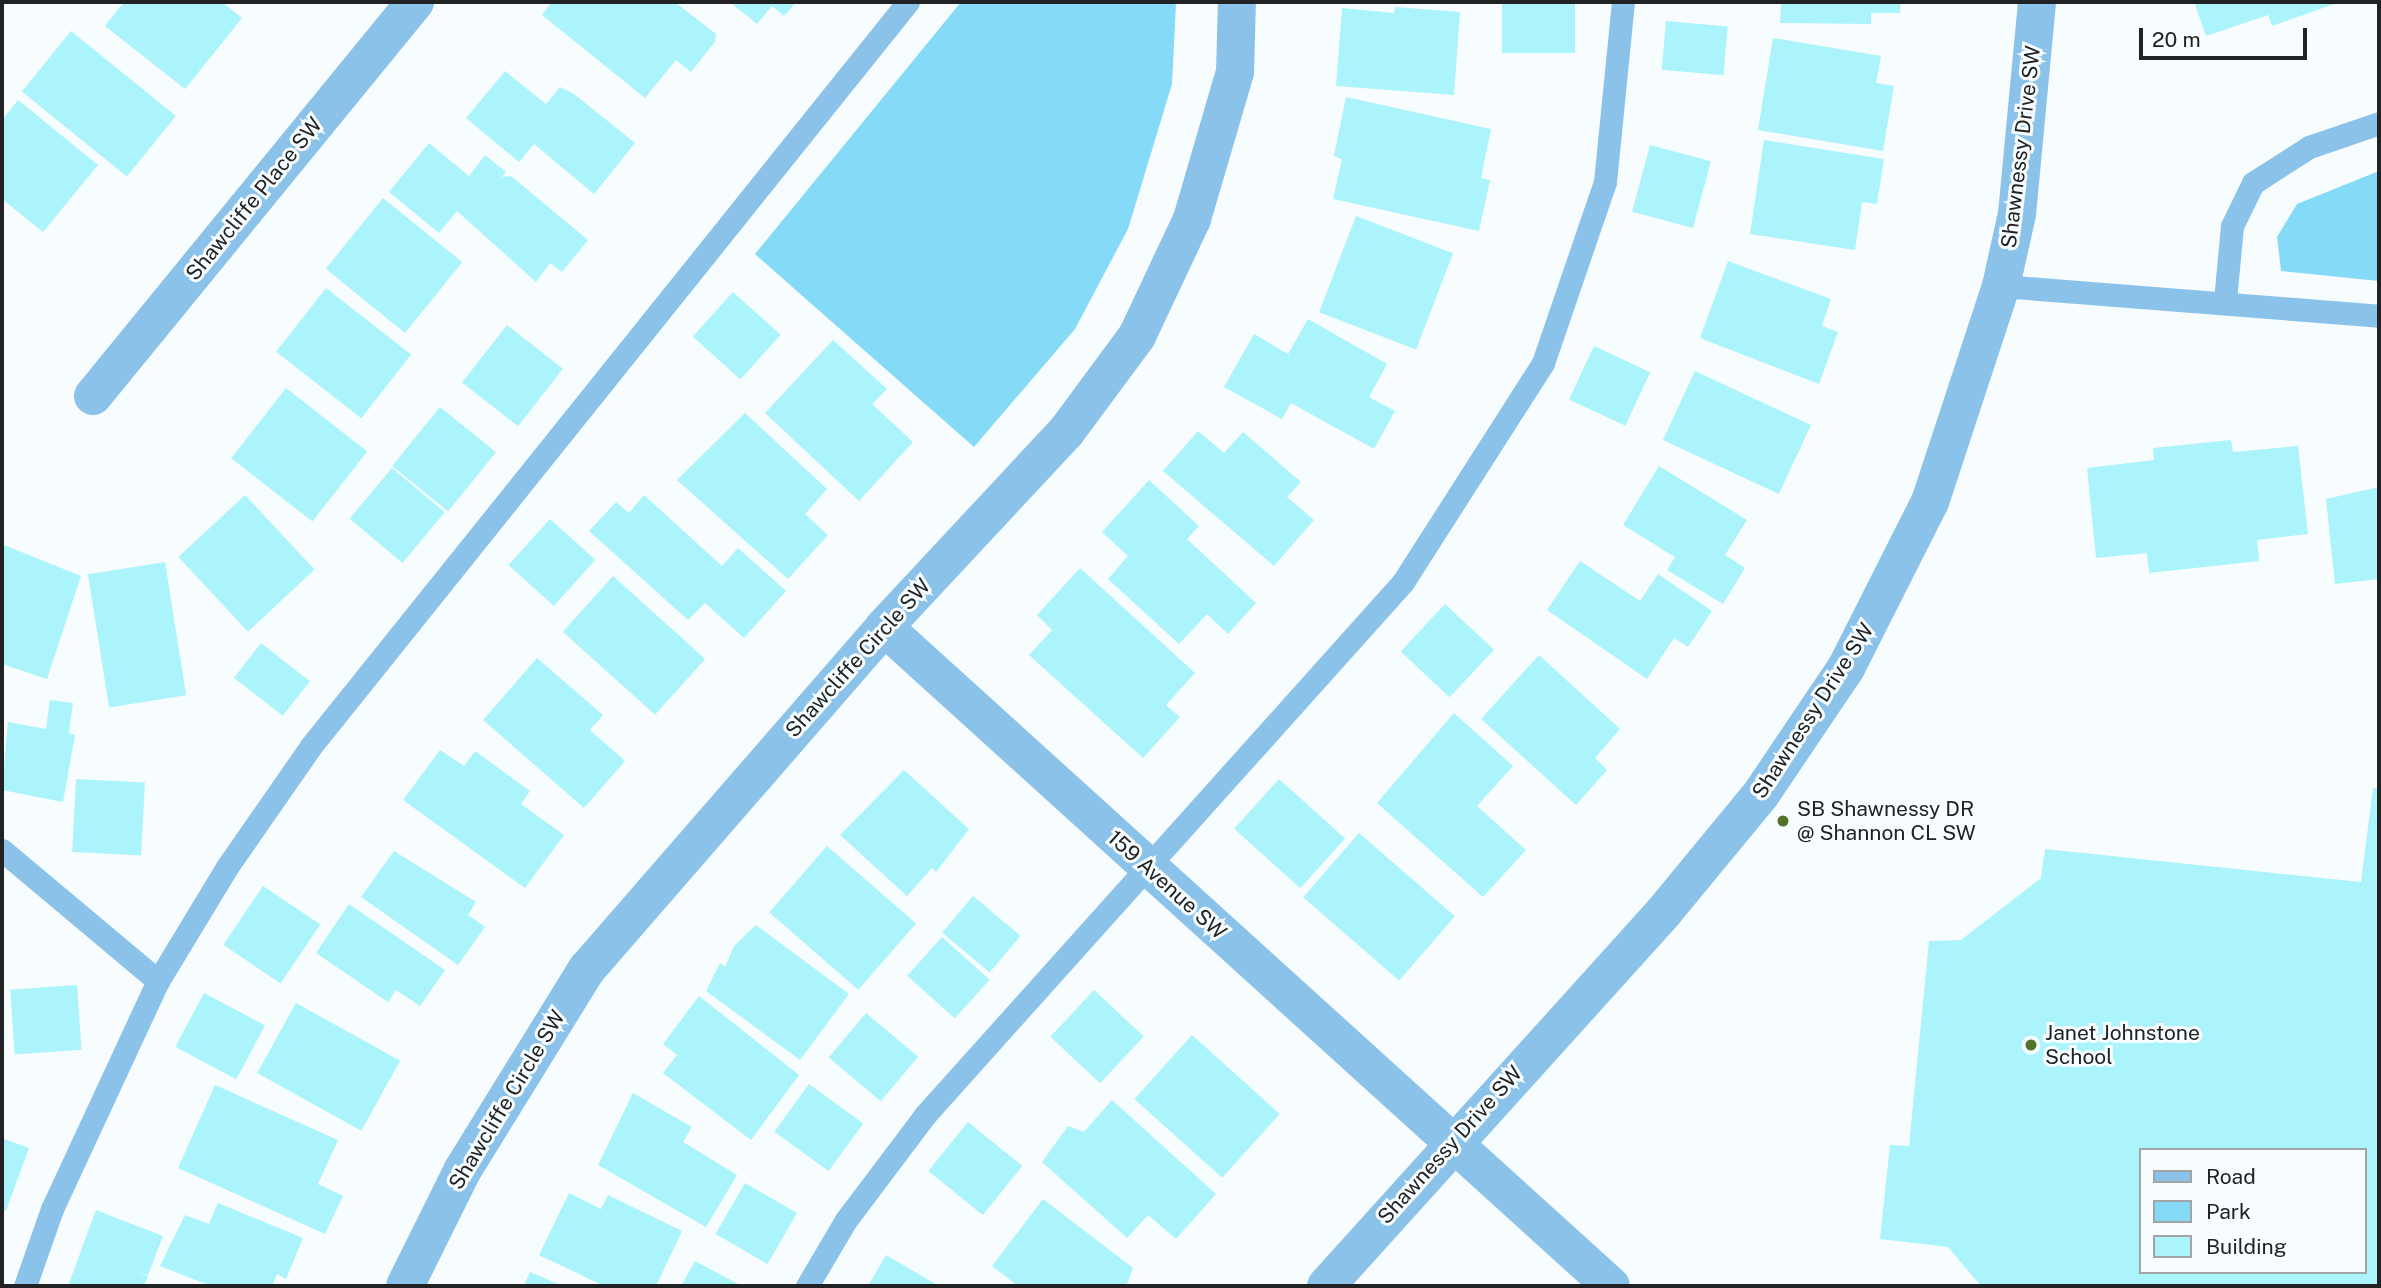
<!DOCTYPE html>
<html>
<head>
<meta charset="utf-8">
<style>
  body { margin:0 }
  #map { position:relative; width:2381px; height:1288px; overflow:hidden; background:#f7fcfe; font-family:"Public Sans",sans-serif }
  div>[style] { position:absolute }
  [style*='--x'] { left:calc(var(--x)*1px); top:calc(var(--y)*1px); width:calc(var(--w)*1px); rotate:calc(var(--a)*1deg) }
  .green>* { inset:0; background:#84daf7 }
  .building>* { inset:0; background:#acf4fb; transform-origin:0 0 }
  .service>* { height:23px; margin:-11.5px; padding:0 11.5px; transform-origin:11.5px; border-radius:11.5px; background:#8ac2e9 }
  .minor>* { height:38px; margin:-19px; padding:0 19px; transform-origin:19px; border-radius:19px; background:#8ac2e9 }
  .dots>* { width:19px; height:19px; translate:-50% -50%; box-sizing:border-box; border:4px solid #f7fcfe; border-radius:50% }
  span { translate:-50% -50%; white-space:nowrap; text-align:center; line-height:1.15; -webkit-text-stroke:6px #f7fcfe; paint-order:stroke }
  .street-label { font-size:21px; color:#202223 }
  .poi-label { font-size:21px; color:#202223 }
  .left { translate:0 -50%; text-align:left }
  .frame { position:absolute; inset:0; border:4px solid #202223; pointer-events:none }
  .legend { position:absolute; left:2139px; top:1148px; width:228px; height:126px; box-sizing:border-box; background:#f7fcfe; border:2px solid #a1a5a6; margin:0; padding:9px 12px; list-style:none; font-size:21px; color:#202223 }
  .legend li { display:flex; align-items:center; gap:14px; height:35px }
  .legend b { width:35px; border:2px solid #a1a5a6 }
  .scale { position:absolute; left:2139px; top:28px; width:168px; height:32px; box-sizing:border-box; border:4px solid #202223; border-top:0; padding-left:9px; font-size:21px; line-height:24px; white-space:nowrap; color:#202223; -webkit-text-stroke:5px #f7fcfe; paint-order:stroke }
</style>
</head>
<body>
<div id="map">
  <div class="green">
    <div style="clip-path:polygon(961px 2px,1176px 2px,1172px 84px,1128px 229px,1075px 329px,974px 447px,755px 254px)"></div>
    <div style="clip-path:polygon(2379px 171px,2379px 281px,2281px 271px,2277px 237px,2297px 204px)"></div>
  </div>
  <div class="building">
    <div style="clip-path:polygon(124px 2px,222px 2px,242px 18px,185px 89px,105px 26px)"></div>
    <div style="clip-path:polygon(552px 2px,675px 2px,716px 34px,715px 42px,691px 72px,676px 60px,645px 98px,542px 15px)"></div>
    <div style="clip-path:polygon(730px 2px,796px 2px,784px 16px,772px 6px,757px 24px)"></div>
    <div style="left:1502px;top:2px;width:73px;height:51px"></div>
    <div style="clip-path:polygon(1781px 2px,1901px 2px,1900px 13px,1871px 13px,1871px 24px,1780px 23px)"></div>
    <div style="clip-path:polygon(2194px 2px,2340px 2px,2272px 26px,2268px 15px,2206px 36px)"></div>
    <div style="clip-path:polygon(1395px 7px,1460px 12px,1454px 95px,1336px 86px,1342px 8px,1394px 13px)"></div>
    <div style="left:1666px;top:21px;width:62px;height:49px;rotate:5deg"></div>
    <div style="left:71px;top:31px;width:135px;height:78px;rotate:39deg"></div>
    <div style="clip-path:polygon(1773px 38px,1881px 56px,1876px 83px,1894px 86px,1883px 151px,1758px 130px)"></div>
    <div style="clip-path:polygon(505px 71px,546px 104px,560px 87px,574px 94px,635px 143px,594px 194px,534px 144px,519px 162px,466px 118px)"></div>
    <div style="clip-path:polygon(1346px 97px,1491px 129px,1481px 178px,1490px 180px,1479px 231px,1333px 199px,1342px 159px,1334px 156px)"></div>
    <div style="clip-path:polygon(18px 100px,98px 165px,43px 232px,2px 199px,2px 120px)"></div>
    <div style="clip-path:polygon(1764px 140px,1884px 159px,1877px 204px,1862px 202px,1855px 250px,1750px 234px)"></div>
    <div style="clip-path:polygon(429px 143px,469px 176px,485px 155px,506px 172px,502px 177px,511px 176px,588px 240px,562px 272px,550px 263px,536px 282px,457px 211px,439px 233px,389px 192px)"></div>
    <div style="left:1650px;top:145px;width:63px;height:69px;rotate:15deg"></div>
    <div style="left:383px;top:198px;width:102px;height:91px;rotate:39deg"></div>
    <div style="left:1356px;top:216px;width:104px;height:103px;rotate:21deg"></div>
    <div style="clip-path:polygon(1728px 261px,1831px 299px,1822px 326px,1838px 332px,1819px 384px,1700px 338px)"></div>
    <div style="left:326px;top:288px;width:108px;height:81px;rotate:38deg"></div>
    <div style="left:733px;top:292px;width:64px;height:60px;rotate:42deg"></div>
    <div style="clip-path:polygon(1308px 319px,1387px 364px,1369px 397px,1395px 411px,1374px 449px,1291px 403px,1282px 419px,1224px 387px,1254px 334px,1288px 354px)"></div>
    <div style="left:507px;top:325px;width:71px;height:73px;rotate:38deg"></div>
    <div style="clip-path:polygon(833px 340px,887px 389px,872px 404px,913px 442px,859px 501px,765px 413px)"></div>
    <div style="left:1594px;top:346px;width:62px;height:59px;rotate:25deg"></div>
    <div style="left:1695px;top:371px;width:128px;height:76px;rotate:25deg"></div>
    <div style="left:286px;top:388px;width:103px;height:89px;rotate:38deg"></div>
    <div style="left:440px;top:407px;width:72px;height:76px;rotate:39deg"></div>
    <div style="clip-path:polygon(745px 413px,827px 489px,805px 514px,828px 535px,788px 579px,677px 480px)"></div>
    <div style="clip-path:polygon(1198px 431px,1224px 453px,1243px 432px,1301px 482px,1287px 497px,1314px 520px,1274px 566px,1163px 471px)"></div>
    <div style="clip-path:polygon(2231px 440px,2233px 452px,2298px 446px,2308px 534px,2257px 540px,2259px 561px,2149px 573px,2147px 553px,2096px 558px,2087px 468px,2154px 460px,2153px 448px)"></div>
    <div style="clip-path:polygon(1659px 466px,1747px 520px,1725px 555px,1745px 568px,1723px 604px,1667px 570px,1675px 557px,1623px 525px)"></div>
    <div style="left:392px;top:468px;width:69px;height:66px;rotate:40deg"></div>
    <div style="clip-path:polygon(1149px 480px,1199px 526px,1187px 539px,1256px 603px,1228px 634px,1207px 614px,1179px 644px,1108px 579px,1128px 556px,1102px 532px)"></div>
    <div style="clip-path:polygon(2379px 487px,2379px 579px,2335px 584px,2326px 499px)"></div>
    <div style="left:245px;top:495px;width:102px;height:91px;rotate:47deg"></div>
    <div style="clip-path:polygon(644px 495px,722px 566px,738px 548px,786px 591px,744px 638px,705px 603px,688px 620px,589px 531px,616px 502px,629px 513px)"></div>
    <div style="left:550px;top:519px;width:61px;height:62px;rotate:42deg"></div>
    <div style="clip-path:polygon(4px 545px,81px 576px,47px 679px,2px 664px)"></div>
    <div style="clip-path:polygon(1580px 561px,1640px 601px,1658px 574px,1712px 611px,1688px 647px,1674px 638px,1647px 679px,1547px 610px)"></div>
    <div style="left:165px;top:562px;width:135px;height:78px;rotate:81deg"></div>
    <div style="clip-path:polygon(1080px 568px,1195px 673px,1166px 705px,1180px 717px,1143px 758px,1029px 655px,1052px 630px,1037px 615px)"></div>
    <div style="left:613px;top:576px;width:124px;height:75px;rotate:42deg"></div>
    <div style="left:1445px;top:604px;width:67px;height:65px;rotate:43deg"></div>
    <div style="left:261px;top:643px;width:62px;height:44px;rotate:38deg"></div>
    <div style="clip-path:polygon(1539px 655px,1620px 729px,1595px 758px,1607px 770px,1576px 805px,1481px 719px)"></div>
    <div style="clip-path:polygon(537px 658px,603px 715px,590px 730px,625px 761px,584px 808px,483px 720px)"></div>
    <div style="clip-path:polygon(50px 700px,73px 703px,69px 733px,75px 735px,63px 802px,2px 790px,8px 722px,46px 729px)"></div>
    <div style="clip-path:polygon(1454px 713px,1513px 766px,1477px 806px,1526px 850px,1483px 897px,1377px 803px)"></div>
    <div style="clip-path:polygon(440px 750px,464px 766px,475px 751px,530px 791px,521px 804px,564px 835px,525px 888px,403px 800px)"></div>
    <div style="clip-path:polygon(904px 770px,969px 829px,936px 872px,932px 868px,907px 896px,840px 835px)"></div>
    <div style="left:76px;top:779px;width:69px;height:73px;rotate:3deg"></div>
    <div style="left:1279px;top:779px;width:89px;height:67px;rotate:42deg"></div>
    <div style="clip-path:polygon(evenodd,2373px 788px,2379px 789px,2379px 1286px,1981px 1286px,1948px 1247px,1880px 1239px,1890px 1145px,1909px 1146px,1929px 941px,1961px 940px,2041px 878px,2045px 849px,2361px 882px,2373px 788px,2141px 1150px,2365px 1150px,2365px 1272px,2141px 1272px,2141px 1150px)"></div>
    <div style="left:1359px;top:833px;width:127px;height:85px;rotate:41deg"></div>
    <div style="left:827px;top:846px;width:118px;height:88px;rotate:41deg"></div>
    <div style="clip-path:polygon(394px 851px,476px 902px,468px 915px,485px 927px,458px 965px,361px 897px)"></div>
    <div style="left:263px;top:886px;width:69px;height:71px;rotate:34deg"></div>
    <div style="left:973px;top:896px;width:62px;height:48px;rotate:40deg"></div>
    <div style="clip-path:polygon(349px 904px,445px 970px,420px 1006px,396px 990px,388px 1002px,316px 953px)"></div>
    <div style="clip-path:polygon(756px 925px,849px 994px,800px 1060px,706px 991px,720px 963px,725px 967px,734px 946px)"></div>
    <div style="left:942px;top:937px;width:64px;height:52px;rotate:42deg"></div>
    <div style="left:77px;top:985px;width:65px;height:67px;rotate:86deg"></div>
    <div style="left:1094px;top:990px;width:68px;height:64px;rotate:43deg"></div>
    <div style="left:204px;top:993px;width:69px;height:61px;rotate:28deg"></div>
    <div style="clip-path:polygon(699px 996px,799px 1075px,751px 1140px,663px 1073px,677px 1055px,663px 1044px)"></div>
    <div style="left:296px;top:1003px;width:119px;height:80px;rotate:29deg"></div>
    <div style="left:866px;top:1013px;width:68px;height:58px;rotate:40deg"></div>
    <div style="left:1192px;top:1035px;width:118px;height:86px;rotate:42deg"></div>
    <div style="left:809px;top:1084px;width:67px;height:59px;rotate:36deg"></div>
    <div style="clip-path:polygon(215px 1085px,338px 1140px,318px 1184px,343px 1196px,325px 1234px,178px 1168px)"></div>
    <div style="clip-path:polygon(633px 1093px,692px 1127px,683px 1142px,737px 1175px,706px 1227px,598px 1165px)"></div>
    <div style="clip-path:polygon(1112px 1100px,1216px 1194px,1176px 1239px,1148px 1215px,1127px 1238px,1042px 1162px,1068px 1126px,1084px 1132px)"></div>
    <div style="left:968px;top:1122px;width:70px;height:63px;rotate:39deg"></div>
    <div style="clip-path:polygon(2px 1138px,29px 1148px,6px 1211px,2px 1209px)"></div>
    <div style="left:745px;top:1183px;width:60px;height:59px;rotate:30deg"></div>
    <div style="clip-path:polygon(569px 1193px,601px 1209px,608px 1195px,682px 1231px,656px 1286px,604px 1286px,539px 1255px)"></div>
    <div style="clip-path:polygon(1043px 1199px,1133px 1268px,1126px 1286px,1018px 1286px,992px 1266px)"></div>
    <div style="clip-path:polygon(218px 1203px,303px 1238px,286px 1279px,277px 1274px,272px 1286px,211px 1286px,160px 1266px,185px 1215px,209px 1224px)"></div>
    <div style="clip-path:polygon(96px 1210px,163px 1236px,148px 1275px,137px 1272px,148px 1276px,144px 1286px,68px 1286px)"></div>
    <div style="clip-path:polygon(886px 1255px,939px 1286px,868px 1286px)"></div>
    <div style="clip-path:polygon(695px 1261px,742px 1286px,681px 1286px)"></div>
    <div style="clip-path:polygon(530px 1272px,563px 1286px,524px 1286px)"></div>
  </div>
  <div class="service">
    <div style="--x:2001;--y:286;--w:379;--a:4.5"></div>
    <div style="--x:2225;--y:300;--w:74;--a:-84.6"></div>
    <div style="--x:2232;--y:226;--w:48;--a:-64"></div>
    <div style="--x:2253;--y:183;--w:67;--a:-32.7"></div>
    <div style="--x:2309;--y:147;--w:74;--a:-18.9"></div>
    <div style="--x:2;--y:850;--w:204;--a:40"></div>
    <div style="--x:25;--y:1286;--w:82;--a:-70.7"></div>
    <div style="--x:52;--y:1209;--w:251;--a:-65.1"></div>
    <div style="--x:158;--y:981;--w:133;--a:-58.8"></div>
    <div style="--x:227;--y:867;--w:147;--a:-55.2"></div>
    <div style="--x:311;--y:746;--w:954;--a:-51.26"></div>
    <div style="--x:807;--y:1286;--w:77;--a:-59.4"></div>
    <div style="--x:846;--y:1220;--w:131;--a:-53"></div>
    <div style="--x:925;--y:1115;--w:716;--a:-48.11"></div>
    <div style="--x:1403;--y:582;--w:260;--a:-57.4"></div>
    <div style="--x:1543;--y:363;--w:191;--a:-71.1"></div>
    <div style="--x:1605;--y:182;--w:181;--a:-84.3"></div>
  </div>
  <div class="minor">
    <div style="--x:93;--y:396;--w:509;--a:-50.74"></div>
    <div style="--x:884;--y:627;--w:981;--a:42.19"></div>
    <div style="--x:405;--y:1286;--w:128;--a:-63.6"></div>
    <div style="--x:462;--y:1171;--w:238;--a:-58.3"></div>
    <div style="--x:587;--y:969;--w:453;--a:-49"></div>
    <div style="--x:884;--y:627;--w:267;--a:-47"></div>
    <div style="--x:1066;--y:432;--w:119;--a:-53.5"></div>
    <div style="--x:1137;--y:336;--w:129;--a:-64.8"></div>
    <div style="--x:1192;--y:219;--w:153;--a:-73.7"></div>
    <div style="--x:1235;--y:72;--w:70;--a:-88.4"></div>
    <div style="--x:1326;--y:1286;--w:503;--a:-47.9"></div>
    <div style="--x:1663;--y:913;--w:154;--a:-50.5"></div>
    <div style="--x:1761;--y:794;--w:152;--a:-56"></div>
    <div style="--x:1846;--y:668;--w:186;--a:-63.2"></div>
    <div style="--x:1930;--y:502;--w:227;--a:-71.8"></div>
    <div style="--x:2001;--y:286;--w:74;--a:-77.5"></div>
    <div style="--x:2017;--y:214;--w:213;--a:-84.6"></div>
  </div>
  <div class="dots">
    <div style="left:1783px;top:821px;background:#51732a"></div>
    <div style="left:2031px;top:1045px;background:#51732a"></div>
  </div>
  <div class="street-label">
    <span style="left:2021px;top:147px;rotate:-83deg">Shawnessy Drive SW</span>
    <span style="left:254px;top:199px;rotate:-51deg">Shawcliffe Place SW</span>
    <span style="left:858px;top:658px;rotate:-48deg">Shawcliffe Circle SW</span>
    <span style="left:1813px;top:711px;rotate:-57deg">Shawnessy Drive SW</span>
    <span style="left:1167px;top:885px;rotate:42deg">159 Avenue SW</span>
    <span style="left:507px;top:1100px;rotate:-59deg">Shawcliffe Circle SW</span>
    <span style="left:1450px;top:1145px;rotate:-48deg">Shawnessy Drive SW</span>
  </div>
  <div class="poi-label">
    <span class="left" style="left:1797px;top:821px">SB Shawnessy DR<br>@ Shannon CL SW</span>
    <span class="left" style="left:2045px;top:1045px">Janet Johnstone<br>School</span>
  </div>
  <div class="frame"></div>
  <ul class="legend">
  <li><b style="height:9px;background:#8ac2e9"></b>Road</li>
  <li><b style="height:19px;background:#84daf7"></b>Park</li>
  <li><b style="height:19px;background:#acf4fb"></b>Building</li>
  </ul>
  <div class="scale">20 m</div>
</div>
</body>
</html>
